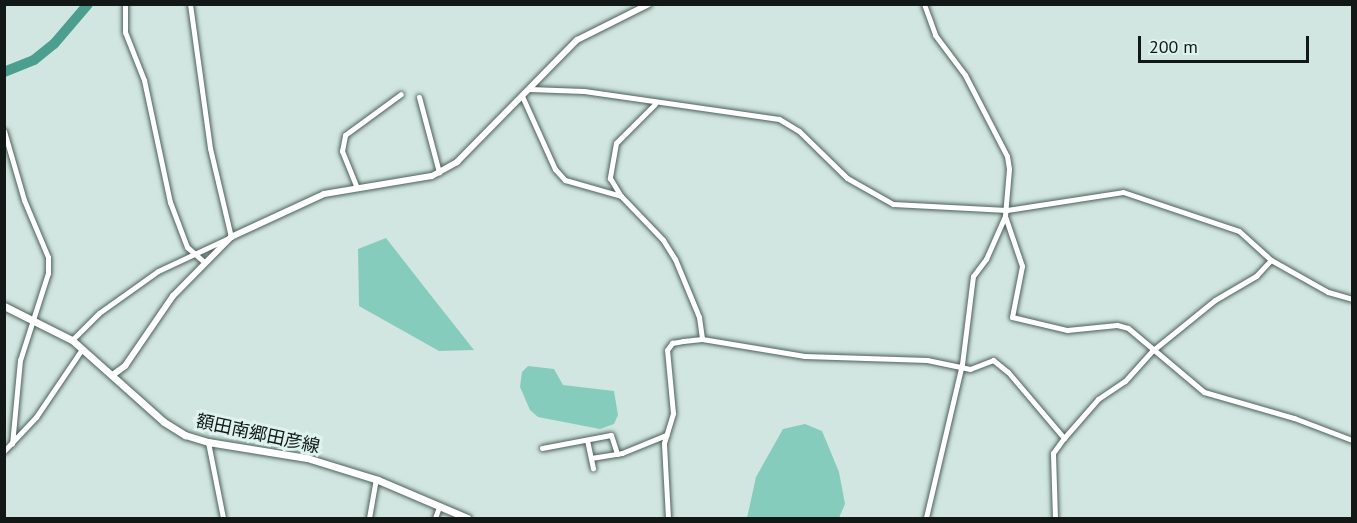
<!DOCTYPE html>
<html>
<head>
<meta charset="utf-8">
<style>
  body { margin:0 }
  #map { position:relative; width:1357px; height:523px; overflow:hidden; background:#d1e6e0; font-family:"PT Sans","Noto Sans JP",sans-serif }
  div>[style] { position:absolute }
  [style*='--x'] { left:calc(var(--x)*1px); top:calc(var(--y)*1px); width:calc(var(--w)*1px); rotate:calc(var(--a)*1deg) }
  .green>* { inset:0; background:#86ccbc }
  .river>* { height:10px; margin:-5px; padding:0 5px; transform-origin:5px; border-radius:5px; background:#4c9f8e }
  .roads { filter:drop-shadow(0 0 2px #4e605b) drop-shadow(0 0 2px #4e605b) }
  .minor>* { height:5px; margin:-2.5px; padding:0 2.5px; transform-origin:2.5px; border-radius:2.5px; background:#fff }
  .tertiary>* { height:6px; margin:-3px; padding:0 3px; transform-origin:3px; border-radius:3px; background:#fff }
  .secondary>* { height:7px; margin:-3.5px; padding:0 3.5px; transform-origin:3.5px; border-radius:3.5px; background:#fff }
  span { translate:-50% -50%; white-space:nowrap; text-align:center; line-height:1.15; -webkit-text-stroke:6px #def3ed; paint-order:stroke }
  .street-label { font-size:18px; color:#111816 }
  .frame { position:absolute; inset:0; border:6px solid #111816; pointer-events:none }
  .scale { position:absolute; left:1138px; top:36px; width:171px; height:27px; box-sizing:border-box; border:3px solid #111816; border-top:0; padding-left:8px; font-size:18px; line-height:21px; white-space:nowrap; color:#111816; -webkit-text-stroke:4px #def3ed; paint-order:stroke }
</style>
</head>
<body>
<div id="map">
  <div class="green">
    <div style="clip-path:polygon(386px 238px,429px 293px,474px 350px,439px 351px,359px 306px,358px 249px)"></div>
    <div style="clip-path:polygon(528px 366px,554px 369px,563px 385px,614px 391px,618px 415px,614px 424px,600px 429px,538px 417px,530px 410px,520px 387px,522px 372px)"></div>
    <div style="clip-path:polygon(805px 424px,822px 431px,839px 472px,845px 504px,839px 518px,747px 518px,756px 477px,783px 429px)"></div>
  </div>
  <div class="river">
    <div style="--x:4;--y:72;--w:32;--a:-22"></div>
    <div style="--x:34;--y:60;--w:26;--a:-39"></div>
    <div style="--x:54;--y:44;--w:52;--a:-49.6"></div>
  </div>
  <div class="roads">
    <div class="minor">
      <div style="--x:125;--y:4;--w:28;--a:90"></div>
      <div style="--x:125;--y:32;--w:52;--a:68.4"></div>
      <div style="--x:144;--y:80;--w:125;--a:78"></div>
      <div style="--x:170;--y:202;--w:48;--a:69.3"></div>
      <div style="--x:187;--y:247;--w:23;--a:41"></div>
      <div style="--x:924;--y:4;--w:33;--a:70"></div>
      <div style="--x:935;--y:35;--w:50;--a:53.1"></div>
      <div style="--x:965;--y:75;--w:91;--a:62.6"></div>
      <div style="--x:1007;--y:156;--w:13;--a:81"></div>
      <div style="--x:1009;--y:169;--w:47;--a:94.9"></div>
      <div style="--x:1005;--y:216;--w:47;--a:113.8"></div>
      <div style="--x:986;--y:259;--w:21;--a:127"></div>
      <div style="--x:973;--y:276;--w:89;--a:97.1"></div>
      <div style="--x:962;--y:364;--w:158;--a:103.2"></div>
      <div style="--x:529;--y:89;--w:55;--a:2.1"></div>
      <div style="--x:584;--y:91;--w:197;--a:8.2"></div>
      <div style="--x:779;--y:119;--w:23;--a:31"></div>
      <div style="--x:799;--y:131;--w:67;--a:44.4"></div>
      <div style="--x:847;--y:178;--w:53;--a:29.5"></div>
      <div style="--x:893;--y:204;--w:114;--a:3"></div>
      <div style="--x:1007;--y:210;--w:117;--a:-8.8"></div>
      <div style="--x:1123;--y:192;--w:122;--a:18.6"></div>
      <div style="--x:1239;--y:231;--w:43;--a:42.2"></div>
      <div style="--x:1271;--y:260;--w:65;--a:29.3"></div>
      <div style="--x:1328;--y:292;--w:25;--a:16"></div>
      <div style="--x:522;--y:96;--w:80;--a:65.7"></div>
      <div style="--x:555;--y:169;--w:15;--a:48"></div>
      <div style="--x:565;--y:180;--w:58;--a:15.9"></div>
      <div style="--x:419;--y:97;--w:78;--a:75.1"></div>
      <div style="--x:655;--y:104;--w:55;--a:135"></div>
      <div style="--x:616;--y:143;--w:36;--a:100"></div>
      <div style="--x:610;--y:178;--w:21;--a:59"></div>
      <div style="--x:621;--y:196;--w:61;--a:46.3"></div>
      <div style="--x:663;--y:240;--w:22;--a:58"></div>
      <div style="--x:675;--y:259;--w:63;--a:67.5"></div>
      <div style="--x:699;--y:317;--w:22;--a:82"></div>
      <div style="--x:4;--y:131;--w:72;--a:73.8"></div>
      <div style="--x:24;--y:200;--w:62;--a:67.2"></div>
      <div style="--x:48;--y:257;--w:16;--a:90"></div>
      <div style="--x:48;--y:273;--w:91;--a:107.8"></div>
      <div style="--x:20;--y:360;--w:84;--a:95.4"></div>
      <div style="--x:357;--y:188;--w:40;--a:-112"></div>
      <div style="--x:342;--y:151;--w:16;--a:-79"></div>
      <div style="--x:345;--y:135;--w:69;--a:-36.2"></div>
      <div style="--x:1005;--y:216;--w:53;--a:71.2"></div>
      <div style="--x:1022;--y:266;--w:52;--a:101.1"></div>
      <div style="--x:1012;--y:317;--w:57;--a:13.3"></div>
      <div style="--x:1067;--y:330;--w:50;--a:-5.7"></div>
      <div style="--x:1117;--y:325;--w:11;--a:15"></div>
      <div style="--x:1128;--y:328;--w:99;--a:40.1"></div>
      <div style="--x:1204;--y:392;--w:94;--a:16.1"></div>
      <div style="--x:1294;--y:418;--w:62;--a:20.8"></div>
      <div style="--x:72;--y:340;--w:38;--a:-45"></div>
      <div style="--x:99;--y:313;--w:72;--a:-35.4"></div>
      <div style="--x:158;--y:271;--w:81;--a:-25"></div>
      <div style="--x:231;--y:237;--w:91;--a:-103.3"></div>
      <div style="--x:210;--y:148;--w:145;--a:-97.9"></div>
      <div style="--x:587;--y:440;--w:29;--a:78"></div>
      <div style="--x:208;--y:442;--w:77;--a:78.8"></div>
      <div style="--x:542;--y:448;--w:70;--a:-10.7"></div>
      <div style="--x:611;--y:435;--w:20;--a:72"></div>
      <div style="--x:4;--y:451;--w:47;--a:-46.7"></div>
      <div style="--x:36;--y:417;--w:82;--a:-55.9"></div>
      <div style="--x:591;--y:458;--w:31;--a:-9"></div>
      <div style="--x:622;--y:453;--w:48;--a:-22.2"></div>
      <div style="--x:369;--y:518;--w:40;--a:-80"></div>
      <div style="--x:435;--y:518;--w:12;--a:-70"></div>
      <div style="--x:668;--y:518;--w:75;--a:-93.1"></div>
      <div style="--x:664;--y:443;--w:31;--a:-73"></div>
      <div style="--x:673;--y:413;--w:63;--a:-95.4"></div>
      <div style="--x:667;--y:350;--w:9;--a:-54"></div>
      <div style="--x:672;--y:343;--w:11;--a:-10"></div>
      <div style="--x:683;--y:341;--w:19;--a:-6"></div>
      <div style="--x:702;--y:339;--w:104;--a:9.4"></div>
      <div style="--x:805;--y:356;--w:122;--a:1.9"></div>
      <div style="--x:927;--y:360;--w:44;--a:11.8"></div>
      <div style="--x:970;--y:369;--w:25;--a:-21"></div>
      <div style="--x:993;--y:360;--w:19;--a:39"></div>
      <div style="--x:1008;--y:372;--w:87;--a:49.7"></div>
      <div style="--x:1055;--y:518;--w:65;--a:-91.8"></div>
      <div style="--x:1053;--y:453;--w:19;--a:-54"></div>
      <div style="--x:1064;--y:438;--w:52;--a:-48.9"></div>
      <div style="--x:1098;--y:399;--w:32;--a:-34"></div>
      <div style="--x:1125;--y:381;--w:40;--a:-48"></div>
      <div style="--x:1152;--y:351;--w:81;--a:-39"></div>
      <div style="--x:1215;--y:300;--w:48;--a:-30.3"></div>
      <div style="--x:1256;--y:276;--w:22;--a:-47"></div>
    </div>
    <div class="tertiary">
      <div style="--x:114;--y:374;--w:14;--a:-36"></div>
      <div style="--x:125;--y:366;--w:85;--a:-55.6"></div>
      <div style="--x:173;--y:296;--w:83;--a:-45.5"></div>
      <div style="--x:231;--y:237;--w:102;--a:-24.8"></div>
      <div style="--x:324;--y:194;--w:109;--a:-9.5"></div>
      <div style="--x:432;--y:176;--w:29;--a:-29"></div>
      <div style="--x:457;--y:162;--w:171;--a:-45.5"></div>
      <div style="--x:577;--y:40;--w:80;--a:-26.6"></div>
    </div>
    <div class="secondary">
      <div style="--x:4;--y:306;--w:76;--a:26.6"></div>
      <div style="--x:72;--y:340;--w:123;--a:41.7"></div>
      <div style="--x:164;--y:422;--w:25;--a:32"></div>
      <div style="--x:185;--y:435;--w:24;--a:17"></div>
      <div style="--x:208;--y:442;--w:100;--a:9.2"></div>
      <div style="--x:307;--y:458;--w:74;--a:17.2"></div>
      <div style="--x:378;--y:480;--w:97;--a:23.1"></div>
    </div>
  </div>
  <div class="street-label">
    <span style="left:258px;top:434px;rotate:12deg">額田南郷田彦線</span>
  </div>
  <div class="frame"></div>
  <div class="scale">200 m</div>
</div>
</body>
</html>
